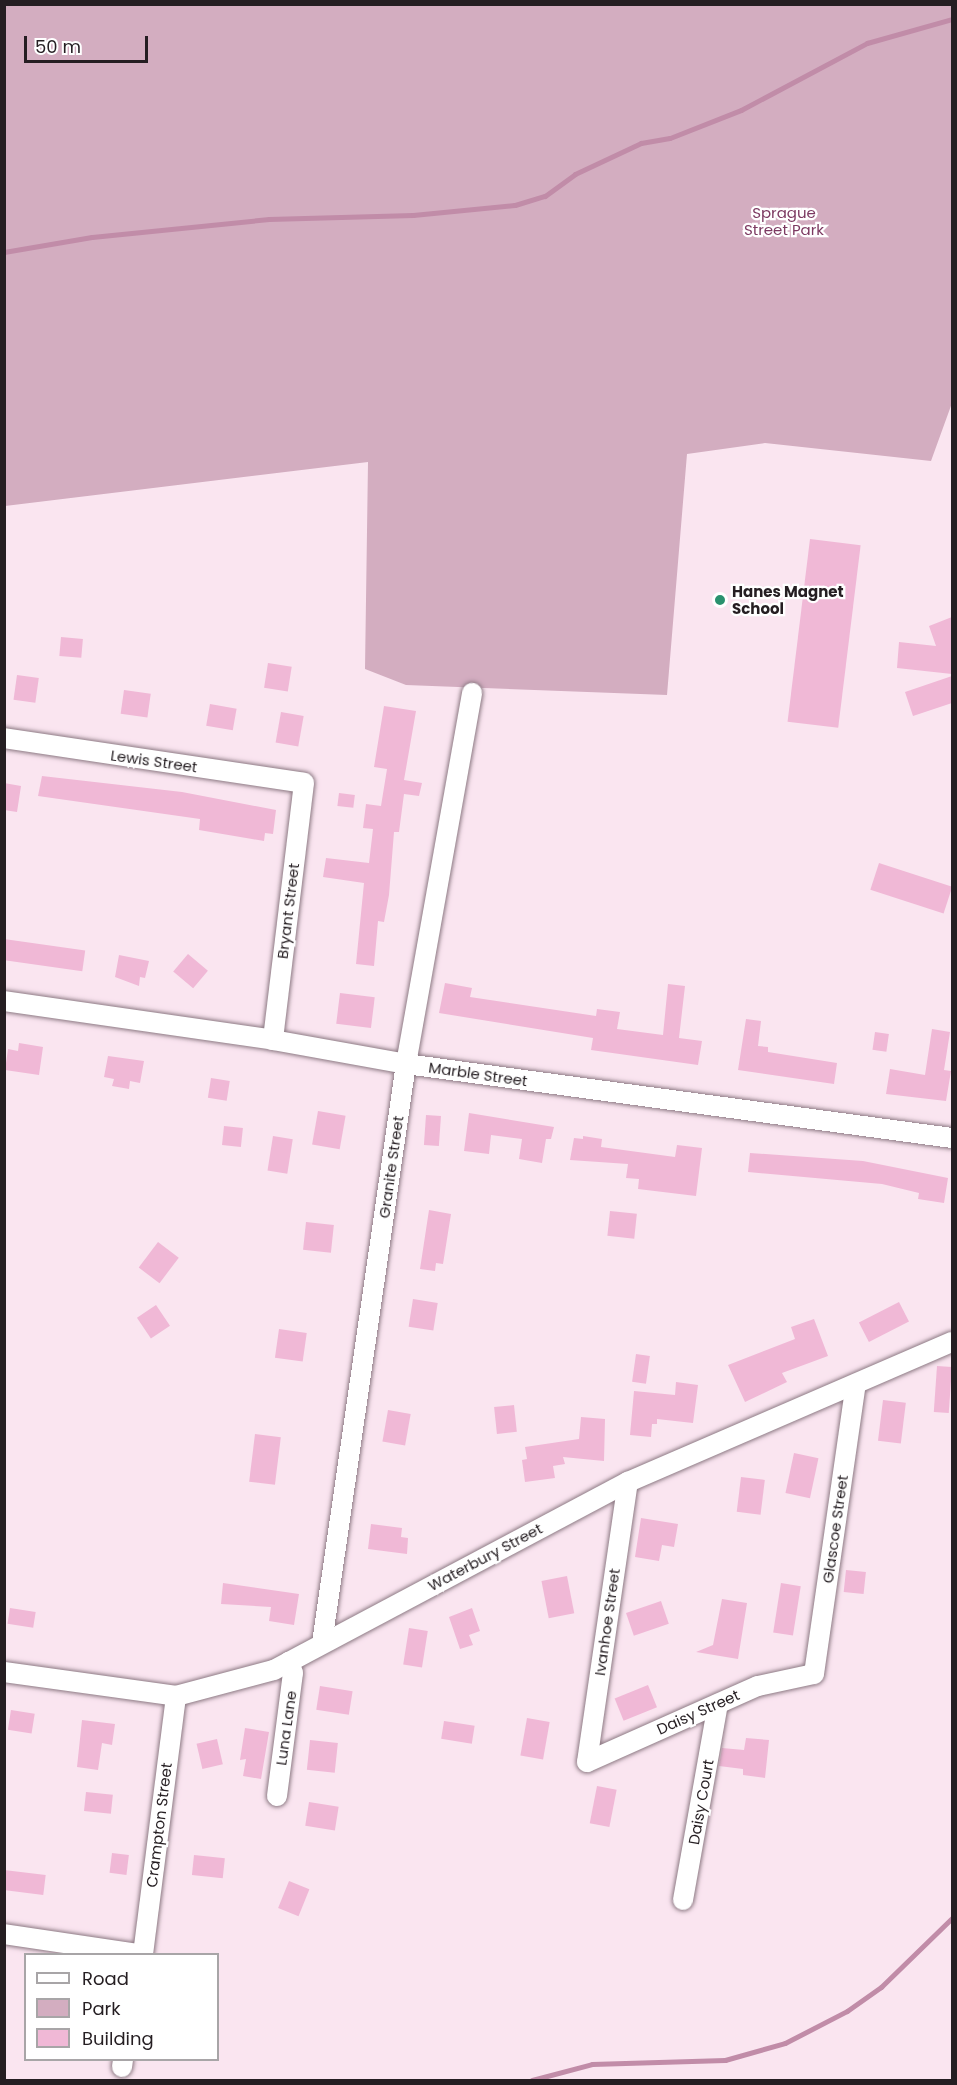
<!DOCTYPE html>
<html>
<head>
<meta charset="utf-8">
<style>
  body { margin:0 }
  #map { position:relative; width:957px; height:2085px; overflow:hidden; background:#fae5f0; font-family:Poppins,sans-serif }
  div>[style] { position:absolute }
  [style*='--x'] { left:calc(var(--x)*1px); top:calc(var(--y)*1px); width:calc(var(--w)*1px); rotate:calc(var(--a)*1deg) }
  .green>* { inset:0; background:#d3adc0 }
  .stream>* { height:5px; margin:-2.5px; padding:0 2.5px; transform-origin:2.5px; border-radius:2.5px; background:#c18ca8 }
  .building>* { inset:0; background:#f0b8d6; transform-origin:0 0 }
  .roads { filter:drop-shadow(0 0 2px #8d7a84) drop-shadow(0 0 2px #8d7a84) }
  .street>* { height:20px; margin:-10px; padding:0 10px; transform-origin:10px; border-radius:10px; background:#fff }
  .dots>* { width:16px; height:16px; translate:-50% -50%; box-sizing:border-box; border:3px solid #fff; border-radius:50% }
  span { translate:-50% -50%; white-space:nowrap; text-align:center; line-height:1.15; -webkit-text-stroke:4.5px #fff; paint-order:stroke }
  .park-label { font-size:15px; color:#7c3961 }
  .poi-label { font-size:15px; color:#251e22; font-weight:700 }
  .left { translate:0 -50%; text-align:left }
  .street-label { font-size:15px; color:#251e22 }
  .frame { position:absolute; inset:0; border:6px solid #251e22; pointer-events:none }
  .legend { position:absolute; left:24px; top:1953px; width:195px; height:108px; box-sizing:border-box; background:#fff; border:2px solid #a8a5a7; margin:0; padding:8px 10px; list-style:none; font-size:18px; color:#251e22 }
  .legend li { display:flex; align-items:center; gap:12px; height:30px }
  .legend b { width:30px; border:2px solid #a8a5a7 }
  .scale { position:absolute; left:24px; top:36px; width:124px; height:27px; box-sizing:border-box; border:3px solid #251e22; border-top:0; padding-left:8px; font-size:18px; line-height:21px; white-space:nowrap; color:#251e22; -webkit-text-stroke:4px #fff; paint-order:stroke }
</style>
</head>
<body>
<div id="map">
  <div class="green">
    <div style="clip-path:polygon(4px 5px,952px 5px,952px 403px,931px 461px,765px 443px,687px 454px,667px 695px,406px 685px,365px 669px,368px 462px,5px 506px)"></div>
  </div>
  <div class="stream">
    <div style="--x:4;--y:252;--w:89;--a:-9.7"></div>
    <div style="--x:92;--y:237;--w:178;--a:-5.8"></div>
    <div style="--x:269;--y:219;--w:144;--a:-1.6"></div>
    <div style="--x:413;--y:215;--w:102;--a:-5.6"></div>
    <div style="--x:515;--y:205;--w:31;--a:-17"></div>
    <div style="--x:545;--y:196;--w:37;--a:-36"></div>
    <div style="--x:575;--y:174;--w:73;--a:-25.2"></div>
    <div style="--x:641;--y:143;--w:29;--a:-10"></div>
    <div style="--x:670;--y:138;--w:76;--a:-21.5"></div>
    <div style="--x:741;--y:110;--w:143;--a:-28"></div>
    <div style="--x:867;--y:43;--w:88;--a:-15.8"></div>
    <div style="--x:532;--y:2080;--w:62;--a:-14.9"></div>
    <div style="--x:592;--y:2064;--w:133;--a:-1.7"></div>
    <div style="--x:725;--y:2060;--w:62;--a:-15.8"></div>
    <div style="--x:785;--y:2043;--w:70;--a:-27.3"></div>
    <div style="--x:847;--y:2011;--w:42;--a:-35.2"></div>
    <div style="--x:881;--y:1987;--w:99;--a:-44.2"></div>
  </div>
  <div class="building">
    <div style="left:810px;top:539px;width:51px;height:184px;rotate:7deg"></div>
    <div style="clip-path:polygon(952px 617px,952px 674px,897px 668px,899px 642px,936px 646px,929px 626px)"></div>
    <div style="left:61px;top:637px;width:22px;height:19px;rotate:5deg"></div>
    <div style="left:268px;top:663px;width:24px;height:25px;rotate:9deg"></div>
    <div style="left:17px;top:675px;width:22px;height:25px;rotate:8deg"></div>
    <div style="clip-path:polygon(952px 676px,952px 703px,913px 716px,905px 692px)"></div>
    <div style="left:124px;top:690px;width:27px;height:24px;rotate:8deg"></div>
    <div style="left:210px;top:704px;width:27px;height:22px;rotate:10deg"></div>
    <div style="clip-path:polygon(384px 706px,416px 711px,404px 780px,422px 783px,419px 796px,404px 794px,399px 832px,394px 832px,389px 895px,384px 922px,378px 921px,374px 966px,356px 964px,364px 883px,323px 877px,326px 858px,369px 863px,373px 829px,363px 828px,366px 804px,381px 806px,387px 769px,374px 767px)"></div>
    <div style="left:281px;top:712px;width:23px;height:31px;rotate:10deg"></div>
    <div style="clip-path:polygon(42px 776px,182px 792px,276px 810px,273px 834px,265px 833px,264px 841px,252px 839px,199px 830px,200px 819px,38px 796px)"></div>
    <div style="clip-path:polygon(4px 783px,21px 786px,17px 812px,4px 810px)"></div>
    <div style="left:339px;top:793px;width:16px;height:13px;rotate:7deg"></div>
    <div style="left:879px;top:863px;width:77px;height:28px;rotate:18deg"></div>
    <div style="left:4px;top:939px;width:82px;height:21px;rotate:8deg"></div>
    <div style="left:188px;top:954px;width:26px;height:23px;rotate:40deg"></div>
    <div style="clip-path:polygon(119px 955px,149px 961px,145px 978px,140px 977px,139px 986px,115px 977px)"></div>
    <div style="clip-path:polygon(445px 983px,472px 988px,470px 997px,596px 1016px,597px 1009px,620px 1012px,617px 1029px,663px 1035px,668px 984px,685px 986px,679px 1038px,702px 1041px,698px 1065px,591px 1050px,593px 1038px,439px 1013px)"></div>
    <div style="left:340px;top:993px;width:35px;height:31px;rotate:7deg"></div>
    <div style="clip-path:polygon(746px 1019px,761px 1021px,758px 1046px,768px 1047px,768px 1052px,837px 1063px,834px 1084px,738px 1070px)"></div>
    <div style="clip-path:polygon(932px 1029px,950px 1032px,944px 1070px,951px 1071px,946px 1101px,886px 1094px,890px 1069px,925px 1075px)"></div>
    <div style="left:875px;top:1032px;width:14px;height:18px;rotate:8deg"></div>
    <div style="clip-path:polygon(19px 1043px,43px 1047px,39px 1075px,5px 1070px,8px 1049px,18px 1051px)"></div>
    <div style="clip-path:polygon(108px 1056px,144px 1061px,140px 1083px,130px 1081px,129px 1089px,112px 1086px,114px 1079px,104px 1077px)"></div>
    <div style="left:211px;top:1078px;width:19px;height:20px;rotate:9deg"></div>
    <div style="left:318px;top:1111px;width:28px;height:34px;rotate:10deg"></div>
    <div style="clip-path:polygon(469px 1113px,554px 1127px,551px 1139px,546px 1139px,542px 1163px,519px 1159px,522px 1139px,491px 1135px,489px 1154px,464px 1151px)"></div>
    <div style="left:426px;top:1115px;width:15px;height:30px;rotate:4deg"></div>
    <div style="left:224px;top:1126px;width:19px;height:19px;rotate:6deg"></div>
    <div style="left:273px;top:1136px;width:20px;height:35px;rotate:9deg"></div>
    <div style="clip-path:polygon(583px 1136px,602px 1139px,601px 1147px,675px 1157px,677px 1145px,702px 1148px,696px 1196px,638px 1189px,639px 1179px,626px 1178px,628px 1164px,570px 1160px,574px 1138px,583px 1139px)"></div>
    <div style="clip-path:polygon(750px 1153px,863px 1161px,948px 1178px,944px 1203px,918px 1199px,919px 1193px,882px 1184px,748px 1172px)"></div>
    <div style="clip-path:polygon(429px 1210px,451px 1214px,443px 1264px,436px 1263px,435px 1271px,420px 1269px)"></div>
    <div style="left:610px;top:1211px;width:27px;height:25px;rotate:6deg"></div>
    <div style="left:306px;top:1222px;width:28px;height:28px;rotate:6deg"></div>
    <div style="left:158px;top:1242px;width:26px;height:32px;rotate:37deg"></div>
    <div style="left:413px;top:1299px;width:25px;height:28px;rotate:9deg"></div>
    <div style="left:899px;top:1302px;width:22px;height:45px;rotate:63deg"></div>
    <div style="left:156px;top:1305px;width:25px;height:23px;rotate:56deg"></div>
    <div style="clip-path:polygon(814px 1319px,828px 1356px,782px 1373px,787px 1382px,745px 1402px,728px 1365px,795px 1339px,791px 1327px)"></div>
    <div style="left:279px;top:1329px;width:28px;height:29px;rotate:8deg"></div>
    <div style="left:636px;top:1354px;width:14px;height:28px;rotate:8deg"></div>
    <div style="left:937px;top:1366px;width:15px;height:46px;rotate:4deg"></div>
    <div style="clip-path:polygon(676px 1382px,698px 1385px,693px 1423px,657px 1419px,657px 1424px,652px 1424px,651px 1437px,630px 1435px,634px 1391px,675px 1395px)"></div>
    <div style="left:883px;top:1400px;width:23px;height:41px;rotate:7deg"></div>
    <div style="left:514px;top:1405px;width:27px;height:20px;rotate:84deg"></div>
    <div style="left:388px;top:1410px;width:23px;height:32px;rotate:10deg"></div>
    <div style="clip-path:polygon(581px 1417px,605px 1419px,604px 1461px,563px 1457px,565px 1464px,553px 1466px,555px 1478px,525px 1482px,522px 1460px,527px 1459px,525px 1447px,579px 1439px)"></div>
    <div style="left:255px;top:1434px;width:26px;height:48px;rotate:7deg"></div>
    <div style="left:794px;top:1453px;width:25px;height:41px;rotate:12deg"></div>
    <div style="left:741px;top:1477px;width:24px;height:35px;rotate:7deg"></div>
    <div style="clip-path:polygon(641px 1518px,678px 1524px,674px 1547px,662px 1545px,659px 1561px,635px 1557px)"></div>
    <div style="clip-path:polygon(371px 1524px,402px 1528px,401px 1537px,408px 1538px,407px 1554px,368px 1549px)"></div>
    <div style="left:846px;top:1570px;width:20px;height:22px;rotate:6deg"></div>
    <div style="left:567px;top:1576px;width:38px;height:26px;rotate:79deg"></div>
    <div style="clip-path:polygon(223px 1583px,299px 1594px,294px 1625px,269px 1621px,271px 1607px,221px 1604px)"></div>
    <div style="left:781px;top:1583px;width:20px;height:50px;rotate:9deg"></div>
    <div style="clip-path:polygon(722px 1599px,747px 1603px,738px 1659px,696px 1652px,713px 1645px)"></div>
    <div style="left:661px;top:1601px;width:24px;height:37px;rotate:71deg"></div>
    <div style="left:10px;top:1608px;width:26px;height:16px;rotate:9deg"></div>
    <div style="clip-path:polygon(472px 1608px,480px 1631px,469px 1635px,473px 1645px,460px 1649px,449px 1617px)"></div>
    <div style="left:409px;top:1628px;width:19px;height:37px;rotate:9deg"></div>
    <div style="left:648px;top:1685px;width:24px;height:36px;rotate:68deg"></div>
    <div style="left:320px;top:1686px;width:33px;height:24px;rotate:9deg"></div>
    <div style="left:11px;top:1710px;width:24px;height:20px;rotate:9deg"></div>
    <div style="left:527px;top:1718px;width:23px;height:38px;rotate:10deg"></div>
    <div style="clip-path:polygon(82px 1720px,115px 1724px,112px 1745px,102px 1743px,98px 1770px,77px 1767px)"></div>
    <div style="left:444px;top:1721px;width:31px;height:18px;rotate:9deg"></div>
    <div style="clip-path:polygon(245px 1728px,269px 1732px,261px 1779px,243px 1776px,246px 1759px,240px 1760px)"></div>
    <div style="clip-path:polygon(746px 1738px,769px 1740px,765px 1778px,743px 1775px,743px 1769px,719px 1766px,722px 1748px,744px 1750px)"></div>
    <div style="left:217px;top:1739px;width:26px;height:21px;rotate:77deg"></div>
    <div style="left:310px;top:1740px;width:28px;height:30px;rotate:6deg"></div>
    <div style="left:597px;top:1786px;width:20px;height:38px;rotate:11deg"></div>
    <div style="left:86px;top:1792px;width:27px;height:19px;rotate:6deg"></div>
    <div style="left:309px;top:1802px;width:30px;height:24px;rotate:9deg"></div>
    <div style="left:112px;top:1853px;width:17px;height:20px;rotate:7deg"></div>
    <div style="left:194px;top:1855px;width:31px;height:20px;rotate:6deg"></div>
    <div style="left:4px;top:1870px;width:42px;height:20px;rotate:7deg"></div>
    <div style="left:289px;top:1881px;width:22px;height:29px;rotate:22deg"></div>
  </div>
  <div class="roads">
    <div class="street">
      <div style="--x:4;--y:738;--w:303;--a:8.5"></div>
      <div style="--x:304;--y:783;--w:259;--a:96.9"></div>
      <div style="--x:4;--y:1001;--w:272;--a:8.2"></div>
      <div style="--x:273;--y:1040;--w:135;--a:10.2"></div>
      <div style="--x:406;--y:1064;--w:551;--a:7.72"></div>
      <div style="--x:322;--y:1643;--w:585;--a:-81.75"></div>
      <div style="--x:406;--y:1064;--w:377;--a:-79.9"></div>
      <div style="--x:4;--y:1672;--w:174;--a:7.9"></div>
      <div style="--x:176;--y:1696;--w:101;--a:-14.9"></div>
      <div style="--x:274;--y:1670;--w:401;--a:-28"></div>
      <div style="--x:628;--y:1482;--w:353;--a:-23.4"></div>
      <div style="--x:587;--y:1762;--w:187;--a:-24"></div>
      <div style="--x:758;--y:1686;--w:57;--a:-12.1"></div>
      <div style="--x:814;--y:1674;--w:293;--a:-81.8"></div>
      <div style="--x:587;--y:1762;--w:283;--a:-81.7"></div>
      <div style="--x:277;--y:1796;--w:124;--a:-82.6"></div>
      <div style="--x:293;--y:1673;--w:12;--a:-110"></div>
      <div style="--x:683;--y:1900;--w:199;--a:-79.9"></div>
      <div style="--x:4;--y:1934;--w:135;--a:8.5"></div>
      <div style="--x:143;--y:1954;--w:260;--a:-82.7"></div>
      <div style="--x:122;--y:2067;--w:7;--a:-82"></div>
    </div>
  </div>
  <div class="dots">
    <div style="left:720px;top:600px;background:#2a916e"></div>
  </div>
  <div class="park-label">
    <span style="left:784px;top:221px">Sprague<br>Street Park</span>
  </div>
  <div class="poi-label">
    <span class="left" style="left:732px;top:600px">Hanes Magnet<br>School</span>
  </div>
  <div class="street-label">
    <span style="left:154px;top:761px;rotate:8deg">Lewis Street</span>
    <span style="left:288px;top:911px;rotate:-83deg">Bryant Street</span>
    <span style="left:478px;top:1074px;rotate:8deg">Marble Street</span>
    <span style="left:391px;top:1167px;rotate:-82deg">Granite Street</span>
    <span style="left:835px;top:1529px;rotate:-82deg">Glascoe Street</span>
    <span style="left:485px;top:1557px;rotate:-28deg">Waterbury Street</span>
    <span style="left:607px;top:1622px;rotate:-82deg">Ivanhoe Street</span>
    <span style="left:698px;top:1712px;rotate:-24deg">Daisy Street</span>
    <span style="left:286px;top:1728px;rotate:-82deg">Luna Lane</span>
    <span style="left:701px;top:1802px;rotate:-80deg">Daisy Court</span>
    <span style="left:159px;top:1825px;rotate:-83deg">Crampton Street</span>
  </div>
  <div class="frame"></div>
  <ul class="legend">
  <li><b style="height:8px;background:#fff"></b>Road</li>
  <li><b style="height:16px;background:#d3adc0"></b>Park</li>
  <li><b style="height:16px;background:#f0b8d6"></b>Building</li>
  </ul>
  <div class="scale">50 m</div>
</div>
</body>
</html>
